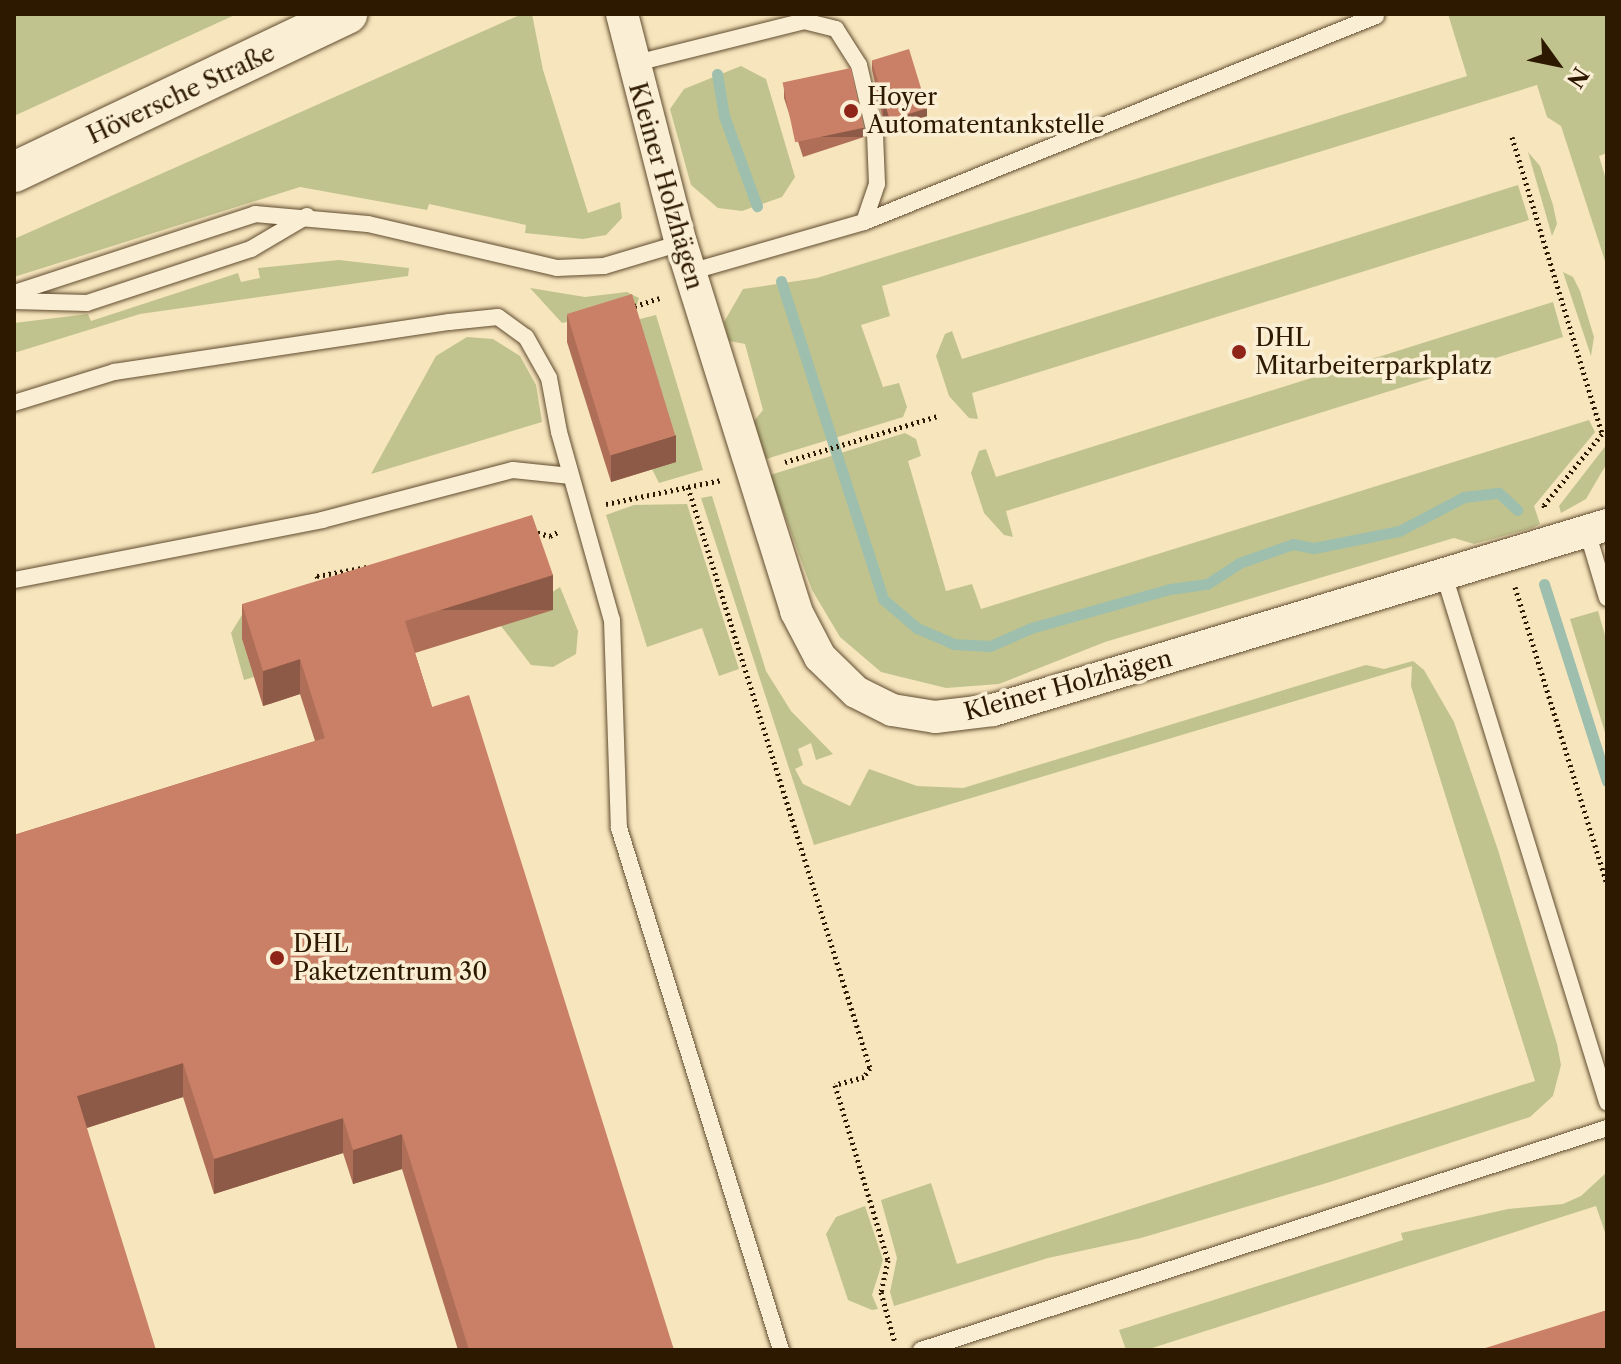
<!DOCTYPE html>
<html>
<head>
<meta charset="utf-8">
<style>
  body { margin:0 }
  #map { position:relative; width:1621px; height:1364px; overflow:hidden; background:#f7e5bd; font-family:"Libre Caslon Text",serif }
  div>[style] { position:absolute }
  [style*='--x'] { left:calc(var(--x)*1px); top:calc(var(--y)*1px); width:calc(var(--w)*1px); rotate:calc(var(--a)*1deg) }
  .green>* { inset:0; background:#c1c38e }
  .stream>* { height:11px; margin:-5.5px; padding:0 5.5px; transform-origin:5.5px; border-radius:5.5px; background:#9ebfad }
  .path>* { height:5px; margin-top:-2.5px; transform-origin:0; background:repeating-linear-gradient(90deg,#2d1900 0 2px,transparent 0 6px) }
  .roads { filter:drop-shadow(0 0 2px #604c2f) drop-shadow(0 0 2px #604c2f) }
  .service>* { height:16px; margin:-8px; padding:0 8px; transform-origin:8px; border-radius:8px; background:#faeed4 }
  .minor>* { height:32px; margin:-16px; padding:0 16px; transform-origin:16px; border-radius:16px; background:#faeed4 }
  .tertiary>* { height:40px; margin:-20px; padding:0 20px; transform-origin:20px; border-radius:20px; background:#faeed4 }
  .wall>* { inset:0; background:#ae6e58 }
  .shaded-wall>* { inset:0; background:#8d5a47; transform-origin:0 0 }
  .building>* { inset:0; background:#ca8066; transform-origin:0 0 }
  .dots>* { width:22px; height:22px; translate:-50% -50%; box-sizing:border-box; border:4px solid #faeed4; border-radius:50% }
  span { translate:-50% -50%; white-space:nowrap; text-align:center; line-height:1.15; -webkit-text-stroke:7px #faeed4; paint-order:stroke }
  .street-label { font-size:24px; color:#2d1900 }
  .poi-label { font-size:24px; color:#2d1900 }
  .left { translate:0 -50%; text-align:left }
  .frame { position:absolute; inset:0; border:16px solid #2d1900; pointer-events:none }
  .north { position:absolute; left:1517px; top:24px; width:80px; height:80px; -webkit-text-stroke:6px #faeed4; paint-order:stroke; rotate:123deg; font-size:22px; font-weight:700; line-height:32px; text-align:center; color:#2d1900 }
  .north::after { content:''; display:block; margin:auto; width:28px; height:36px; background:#2d1900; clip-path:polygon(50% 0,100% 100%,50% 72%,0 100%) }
</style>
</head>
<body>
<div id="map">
  <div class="green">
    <div style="clip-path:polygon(14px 14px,172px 15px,237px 14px,14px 116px)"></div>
    <div style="clip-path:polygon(522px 14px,532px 14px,543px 70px,588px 213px,620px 202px,622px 218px,606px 235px,583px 239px,525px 233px,526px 225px,429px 204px,427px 210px,300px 187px,14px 277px,14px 239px)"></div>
    <div style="clip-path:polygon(1448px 14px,1607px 14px,1607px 153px,1599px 156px,1607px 183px,1607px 267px,1561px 126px,1547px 117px,1537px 85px,882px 286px,890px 316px,861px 325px,883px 387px,899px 383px,907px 407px,903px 417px,766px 459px,754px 421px,763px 410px,745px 344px,729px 341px,724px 322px,743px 289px,817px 278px,1467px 76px)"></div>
    <div style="clip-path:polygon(741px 66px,766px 79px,795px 177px,782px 197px,742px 211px,718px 208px,691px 185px,670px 109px,684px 89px)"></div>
    <div style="clip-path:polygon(1528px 152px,1540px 166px,1553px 205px,1557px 224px,1552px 236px)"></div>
    <div style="clip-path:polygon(1518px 185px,1529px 220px,972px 393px,978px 419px,969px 418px,949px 396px,936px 356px,945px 334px,952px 331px,962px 359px)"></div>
    <div style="clip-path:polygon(339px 260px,409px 268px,408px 276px,140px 314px,14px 353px,14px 323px,88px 314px,91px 321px,238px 273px,241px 282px,260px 278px,258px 268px)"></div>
    <div style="clip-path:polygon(1563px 272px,1573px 277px,1580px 291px,1594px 337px,1591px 356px)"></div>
    <div style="clip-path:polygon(530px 288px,585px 297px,627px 292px,639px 298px,636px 307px,562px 323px)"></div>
    <div style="clip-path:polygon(1553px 302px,1563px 337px,1006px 511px,1013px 537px,1004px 535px,984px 513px,971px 473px,979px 451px,986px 449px,996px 477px)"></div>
    <div style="clip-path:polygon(656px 315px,703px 470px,659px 483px,652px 469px,632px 321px)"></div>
    <div style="clip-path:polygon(467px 337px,493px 339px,520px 356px,536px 385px,542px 422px,371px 474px,436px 356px)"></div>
    <div style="clip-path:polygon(1589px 420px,1595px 432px,1534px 506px,1540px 524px,1532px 528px,1474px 544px,1454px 538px,1105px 642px,999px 684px,946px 688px,881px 672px,840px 637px,812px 590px,770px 475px,905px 433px,916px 439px,921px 456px,908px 461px,946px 591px,972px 584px,981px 609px)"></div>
    <div style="clip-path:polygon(1607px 444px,1607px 463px,1586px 499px,1561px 513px,1559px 506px)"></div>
    <div style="clip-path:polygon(712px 496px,766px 671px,791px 711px,833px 754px,816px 760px,811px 743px,798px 749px,803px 765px,795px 769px,803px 784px,850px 806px,869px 769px,917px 786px,963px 788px,1366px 665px,1384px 669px,1413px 661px,1424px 670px,1454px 722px,1498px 850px,1557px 1044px,1561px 1065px,1553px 1096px,1530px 1117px,1330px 1182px,1141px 1238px,1048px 1258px,894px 1306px,890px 1292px,897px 1258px,881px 1200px,931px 1183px,957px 1264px,1535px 1081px,1411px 686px,1412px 666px,814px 845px,701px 498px)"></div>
    <div style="clip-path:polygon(687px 504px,739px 669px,719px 676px,702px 628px,647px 647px,606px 515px,634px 505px)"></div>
    <div style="clip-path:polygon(560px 587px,578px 631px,576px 654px,553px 667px,531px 665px,501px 626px)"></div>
    <div style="clip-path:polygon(248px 605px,242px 639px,254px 677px,244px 680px,231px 633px)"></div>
    <div style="clip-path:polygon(1598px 611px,1607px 642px,1607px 739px,1570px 619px)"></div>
    <div style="clip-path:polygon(1607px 1172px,1607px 1238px,1596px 1206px,1146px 1350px,1126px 1350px,1119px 1330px,1403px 1240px,1401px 1233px,1508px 1209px,1563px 1204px,1581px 1196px)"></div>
    <div style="clip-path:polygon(865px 1206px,883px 1260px,872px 1295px,878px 1309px,872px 1310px,848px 1300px,826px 1234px,836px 1217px)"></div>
  </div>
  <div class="stream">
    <div style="--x:717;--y:74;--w:43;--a:80.5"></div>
    <div style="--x:724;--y:116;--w:96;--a:69.9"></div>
    <div style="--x:781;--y:281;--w:334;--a:72.2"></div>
    <div style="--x:883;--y:599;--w:45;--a:40.5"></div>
    <div style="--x:917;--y:628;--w:40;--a:23.4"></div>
    <div style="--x:954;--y:644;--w:36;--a:3"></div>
    <div style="--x:990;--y:646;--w:45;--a:-23.7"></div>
    <div style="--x:1031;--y:628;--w:144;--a:-15.7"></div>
    <div style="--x:1170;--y:589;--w:37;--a:-8"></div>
    <div style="--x:1207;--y:584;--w:38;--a:-33"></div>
    <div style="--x:1239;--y:563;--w:57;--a:-19.4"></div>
    <div style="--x:1293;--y:544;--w:21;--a:11"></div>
    <div style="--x:1314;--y:548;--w:87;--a:-11.3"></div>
    <div style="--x:1399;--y:531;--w:73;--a:-27.6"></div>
    <div style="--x:1464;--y:497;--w:35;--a:-7"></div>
    <div style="--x:1499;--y:493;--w:25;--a:43"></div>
    <div style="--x:1544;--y:584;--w:207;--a:72.3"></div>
  </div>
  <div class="path">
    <div style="--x:1512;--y:137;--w:310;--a:73.1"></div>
    <div style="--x:1602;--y:434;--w:92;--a:129.2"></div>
    <div style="--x:1544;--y:505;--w:5;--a:79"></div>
    <div style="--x:629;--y:308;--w:32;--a:-18"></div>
    <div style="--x:785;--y:462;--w:159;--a:-16.8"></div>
    <div style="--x:688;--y:487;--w:609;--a:72.61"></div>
    <div style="--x:870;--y:1068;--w:11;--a:124"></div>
    <div style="--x:864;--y:1077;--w:30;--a:165"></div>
    <div style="--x:835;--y:1085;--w:183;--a:73.2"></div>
    <div style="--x:888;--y:1260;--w:33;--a:102"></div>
    <div style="--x:881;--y:1292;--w:53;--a:74.6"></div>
    <div style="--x:606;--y:504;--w:118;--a:-11.7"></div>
    <div style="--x:532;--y:531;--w:19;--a:16"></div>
    <div style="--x:550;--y:536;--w:11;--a:-27"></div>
    <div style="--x:320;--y:583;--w:8;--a:-113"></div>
    <div style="--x:317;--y:576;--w:51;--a:-10.2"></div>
    <div style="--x:1515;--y:587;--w:311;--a:72.8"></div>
  </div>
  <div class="roads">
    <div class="service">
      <div style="--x:632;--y:64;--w:177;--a:-14"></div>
      <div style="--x:804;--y:21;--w:33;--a:14"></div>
      <div style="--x:836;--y:29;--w:43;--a:57.4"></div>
      <div style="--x:859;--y:65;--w:71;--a:76.9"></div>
      <div style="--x:875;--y:134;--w:50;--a:87.7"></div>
      <div style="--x:877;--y:184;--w:40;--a:108.9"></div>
      <div style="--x:864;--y:222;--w:181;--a:164"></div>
      <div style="--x:864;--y:222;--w:552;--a:-21.92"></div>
      <div style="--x:14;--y:293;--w:254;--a:-18.1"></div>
      <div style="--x:255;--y:214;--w:113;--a:5.1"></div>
      <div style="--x:368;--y:224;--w:194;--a:13.1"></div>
      <div style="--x:557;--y:268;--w:47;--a:-2.4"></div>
      <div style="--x:604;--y:266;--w:80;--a:-16.6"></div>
      <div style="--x:14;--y:301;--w:73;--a:1.6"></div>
      <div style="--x:87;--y:303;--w:173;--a:-18.2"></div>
      <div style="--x:251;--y:249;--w:65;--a:-30.5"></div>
      <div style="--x:14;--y:403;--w:105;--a:-17.2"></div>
      <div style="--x:114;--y:372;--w:339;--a:-8.5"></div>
      <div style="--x:449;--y:322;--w:49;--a:-5.8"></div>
      <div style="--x:498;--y:317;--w:34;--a:36"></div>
      <div style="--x:526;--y:337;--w:47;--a:60.7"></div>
      <div style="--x:549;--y:378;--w:55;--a:79.5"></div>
      <div style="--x:559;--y:432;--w:195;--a:74.3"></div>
      <div style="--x:612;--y:620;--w:208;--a:88.1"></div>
      <div style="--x:619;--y:828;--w:547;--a:72.76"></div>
      <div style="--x:1587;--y:531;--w:70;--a:73.4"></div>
      <div style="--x:1444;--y:575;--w:552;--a:72.81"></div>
      <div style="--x:14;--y:580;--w:314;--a:-11"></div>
      <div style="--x:322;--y:520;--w:197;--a:-14.7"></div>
      <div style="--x:513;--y:470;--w:58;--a:5.9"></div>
      <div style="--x:921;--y:1350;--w:721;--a:-17.93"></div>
    </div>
    <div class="minor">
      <div style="--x:622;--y:14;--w:236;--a:75.6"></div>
      <div style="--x:681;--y:243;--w:386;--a:72.6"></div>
      <div style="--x:796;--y:611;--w:52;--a:62.4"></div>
      <div style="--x:820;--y:657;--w:50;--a:44.2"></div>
      <div style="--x:856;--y:692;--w:40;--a:26.6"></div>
      <div style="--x:892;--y:710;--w:44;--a:9.2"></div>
      <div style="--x:935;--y:717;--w:58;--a:-6.9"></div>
      <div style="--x:993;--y:710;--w:641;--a:-16.77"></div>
    </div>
    <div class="tertiary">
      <div style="--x:14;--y:172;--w:369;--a:-25.4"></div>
    </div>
  </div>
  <div class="wall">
    <div style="clip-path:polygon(872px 61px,927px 117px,885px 130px,872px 70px)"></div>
    <div style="clip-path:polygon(784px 89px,864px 137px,803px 157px,784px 98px)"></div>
    <div style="clip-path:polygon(567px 315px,676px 462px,611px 482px,567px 342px)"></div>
    <div style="clip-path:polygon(242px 604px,553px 610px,415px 653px,432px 707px,674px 1350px,458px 1350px,402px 1169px,353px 1184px,343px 1153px,214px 1194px,183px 1097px,87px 1128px,14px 1350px,14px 835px,315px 741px,300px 694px,263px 706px,242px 639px)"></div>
  </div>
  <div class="shaded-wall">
    <div style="left:927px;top:108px;width:9px;height:44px;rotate:90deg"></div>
    <div style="left:864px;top:128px;width:9px;height:64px;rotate:90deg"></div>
    <div style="clip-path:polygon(676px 435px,676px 462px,611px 482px,611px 455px)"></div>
    <div style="left:553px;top:575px;width:35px;height:155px;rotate:90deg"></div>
    <div style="clip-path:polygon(300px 659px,300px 694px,263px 706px,263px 671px)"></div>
    <div style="clip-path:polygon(183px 1063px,183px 1097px,77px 1131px,77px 1096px)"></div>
    <div style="clip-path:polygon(343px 1118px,343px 1153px,214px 1194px,214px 1159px)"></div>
    <div style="clip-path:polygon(402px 1134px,402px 1169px,353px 1184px,353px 1150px)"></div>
  </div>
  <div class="building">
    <div style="left:909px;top:49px;width:62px;height:39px;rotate:73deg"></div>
    <div style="left:851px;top:68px;width:61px;height:70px;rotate:78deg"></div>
    <div style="left:632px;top:294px;width:148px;height:68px;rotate:73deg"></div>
    <div style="clip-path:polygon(532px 515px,553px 575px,405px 621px,432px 707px,469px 695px,674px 1350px,469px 1350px,402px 1134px,353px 1150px,343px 1118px,214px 1159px,183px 1063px,77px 1096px,156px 1350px,14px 1350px,14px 835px,325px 738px,300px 659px,263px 671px,242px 604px)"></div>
    <div style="clip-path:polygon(1607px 1310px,1607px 1350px,1479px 1350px)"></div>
  </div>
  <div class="dots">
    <div style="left:851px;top:111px;background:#8f2418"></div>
    <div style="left:1239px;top:352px;background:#8f2418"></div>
    <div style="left:277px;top:958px;background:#8f2418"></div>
  </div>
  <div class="street-label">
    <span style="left:181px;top:94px;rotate:-25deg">Höversche Straße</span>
    <span style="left:666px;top:186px;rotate:74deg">Kleiner Holzhägen</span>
    <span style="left:1068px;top:685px;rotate:-15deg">Kleiner Holzhägen</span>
  </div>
  <div class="poi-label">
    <span class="left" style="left:867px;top:111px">Hoyer<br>Automatentankstelle</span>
    <span class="left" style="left:1255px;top:352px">DHL<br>Mitarbeiterparkplatz</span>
    <span class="left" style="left:293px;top:958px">DHL<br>Paketzentrum 30</span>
  </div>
  <div class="frame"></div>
  <div class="north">N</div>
</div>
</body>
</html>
